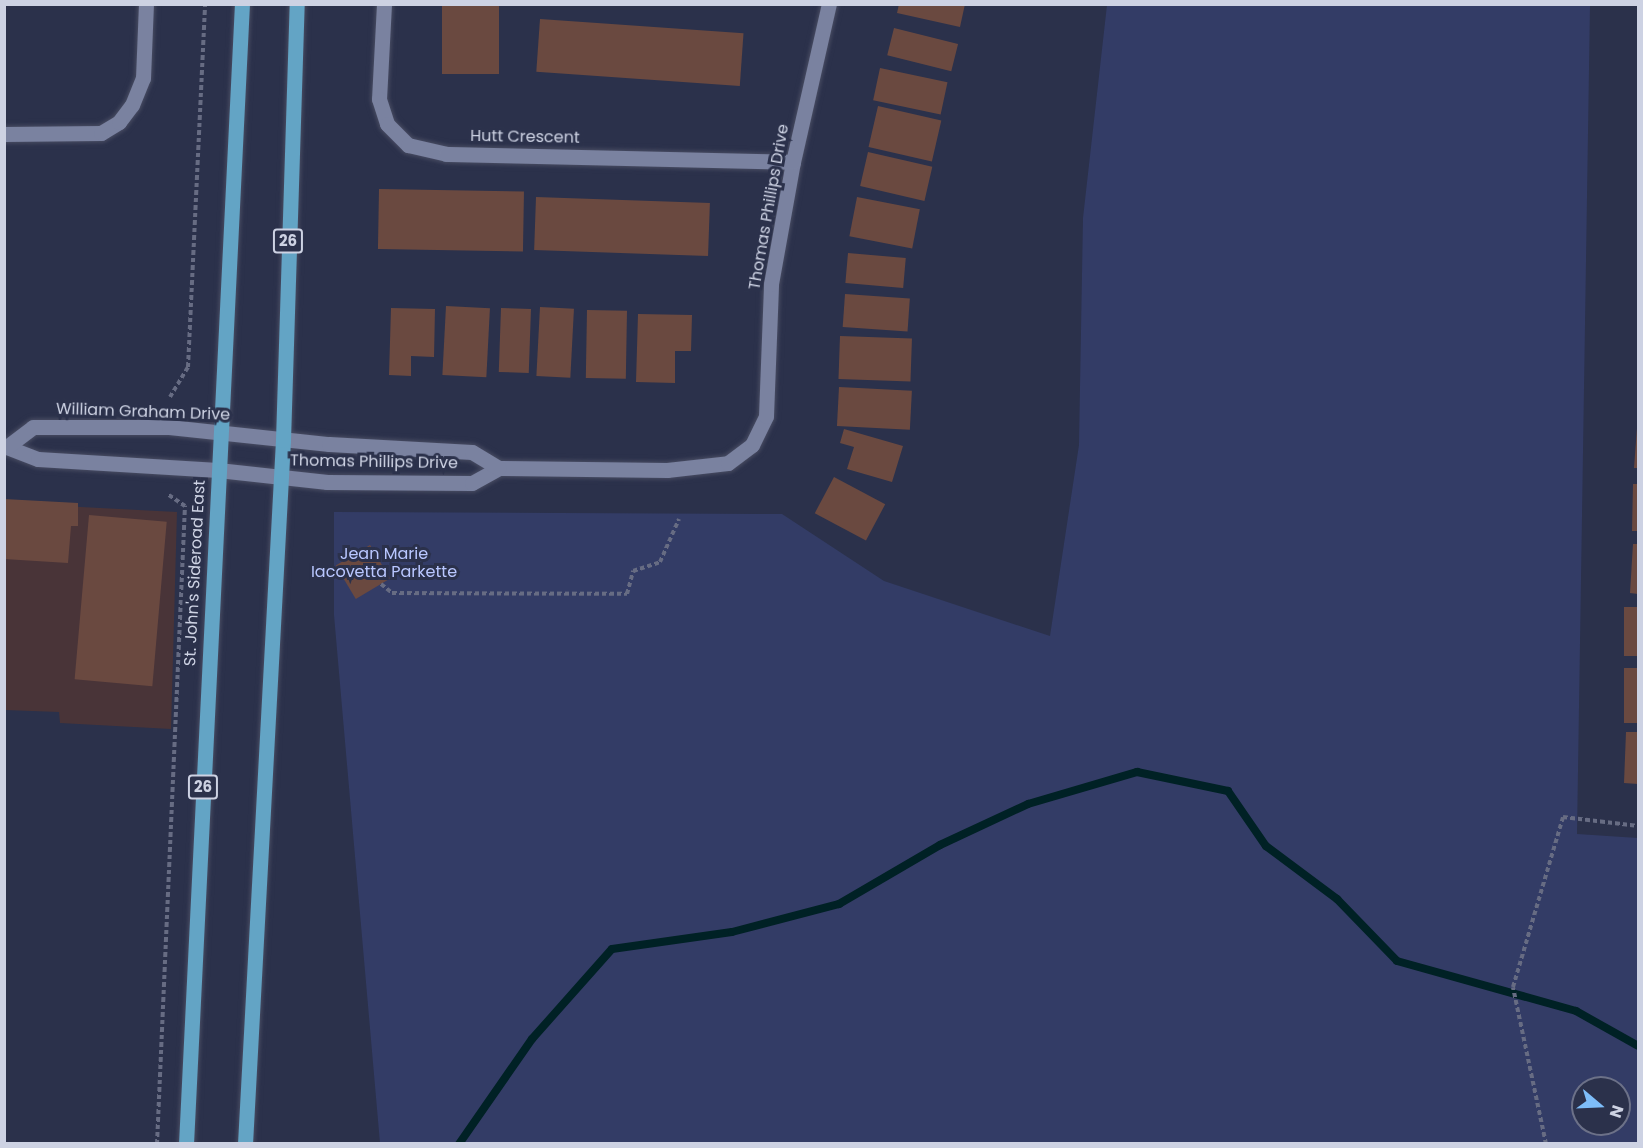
<!DOCTYPE html>
<html>
<head>
<meta charset="utf-8">
<style>
  body { margin:0 }
  #map { position:relative; width:1643px; height:1148px; overflow:hidden; background:#2b314b; font-family:Poppins,sans-serif }
  div>[style] { position:absolute }
  [style*='--x'] { left:calc(var(--x)*1px); top:calc(var(--y)*1px); width:calc(var(--w)*1px); rotate:calc(var(--a)*1deg) }
  .commercial>* { inset:0; background:#493438 }
  .green>* { inset:0; background:#333c66 }
  .stream>* { height:8px; margin:-4px; padding:0 4px; transform-origin:4px; border-radius:4px; background:#002125 }
  .building>* { inset:0; background:#6a4940; transform-origin:0 0 }
  .path>* { height:4px; margin-top:-2px; transform-origin:0; background:repeating-linear-gradient(90deg,#676c83 0 4.5px,transparent 0 7.5px) }
  .roads { filter:drop-shadow(0 0 2px #484c62) drop-shadow(0 0 2px #484c62) }
  .minor>* { height:15px; margin:-7.5px; padding:0 7.5px; transform-origin:7.5px; border-radius:7.5px; background:#7a82a0 }
  .major>* { height:15px; margin:-7.5px; padding:0 7.5px; transform-origin:7.5px; border-radius:7.5px; background:#63a4c5 }
  span { translate:-50% -50%; white-space:nowrap; text-align:center; line-height:1.15; -webkit-text-stroke:6px #2b314b; paint-order:stroke }
  .shield-label span { padding:2px 4px; background:#2b314b; border:2px solid; border-radius:4px; -webkit-text-stroke-width:0 }
  .shield-label { font-size:15px; color:#cdd2e3; font-weight:700 }
  .street-label { font-size:16px; color:#cdd2e3 }
  .park-label { font-size:16px; color:#b9c7ff }
  .frame { position:absolute; inset:0; border:6px solid #cdd2e3; pointer-events:none }
  .north { position:absolute; left:1571px; top:1076px; width:60px; height:60px; box-sizing:border-box; background:#2b314b; border:2px solid #6c7188; border-radius:50%; rotate:109deg; font-size:16px; font-weight:700; line-height:24px; text-align:center; color:#cdd2e3 }
  .north::after { content:''; display:block; margin:auto; width:21px; height:27px; background:#7ebdf9; clip-path:polygon(50% 0,100% 100%,50% 72%,0 100%) }
</style>
</head>
<body>
<div id="map">
  <div class="commercial">
    <div style="clip-path:polygon(4px 503px,177px 512px,171px 729px,60px 723px,59px 712px,5px 710px)"></div>
  </div>
  <div class="green">
    <div style="clip-path:polygon(evenodd,1107px 5px,1590px 5px,1577px 834px,1638px 838px,1638px 1143px,380px 1143px,334px 615px,334px 512px,782px 514px,884px 581px,1050px 636px,1079px 445px,1083px 218px,1107px 5px,1583px 1088px,1619px 1088px,1619px 1124px,1583px 1124px,1583px 1088px)"></div>
  </div>
  <div class="stream">
    <div style="--x:459;--y:1144;--w:128;--a:-55.2"></div>
    <div style="--x:532;--y:1039;--w:120;--a:-48.4"></div>
    <div style="--x:612;--y:949;--w:121;--a:-8.1"></div>
    <div style="--x:732;--y:932;--w:111;--a:-14.7"></div>
    <div style="--x:839;--y:904;--w:117;--a:-30.3"></div>
    <div style="--x:940;--y:845;--w:97;--a:-25"></div>
    <div style="--x:1028;--y:804;--w:114;--a:-16.4"></div>
    <div style="--x:1137;--y:772;--w:93;--a:11.8"></div>
    <div style="--x:1228;--y:791;--w:67;--a:55.4"></div>
    <div style="--x:1266;--y:846;--w:89;--a:36.7"></div>
    <div style="--x:1337;--y:899;--w:86;--a:45.9"></div>
    <div style="--x:1397;--y:961;--w:186;--a:15.6"></div>
    <div style="--x:1576;--y:1011;--w:71;--a:29.4"></div>
  </div>
  <div class="building">
    <div style="left:442px;top:4px;width:57px;height:70px"></div>
    <div style="clip-path:polygon(899px 4px,965px 4px,960px 27px,897px 13px)"></div>
    <div style="left:540px;top:19px;width:204px;height:53px;rotate:4deg"></div>
    <div style="left:894px;top:28px;width:66px;height:28px;rotate:14deg"></div>
    <div style="left:880px;top:68px;width:69px;height:33px;rotate:12deg"></div>
    <div style="left:878px;top:106px;width:65px;height:42px;rotate:13deg"></div>
    <div style="left:868px;top:152px;width:66px;height:35px;rotate:13deg"></div>
    <div style="left:379px;top:189px;width:145px;height:60px;rotate:1deg"></div>
    <div style="left:536px;top:197px;width:174px;height:53px;rotate:2deg"></div>
    <div style="left:857px;top:197px;width:64px;height:40px;rotate:11deg"></div>
    <div style="left:848px;top:253px;width:58px;height:30px;rotate:5deg"></div>
    <div style="left:845px;top:294px;width:65px;height:33px;rotate:4deg"></div>
    <div style="left:446px;top:306px;width:44px;height:69px;rotate:3deg"></div>
    <div style="left:540px;top:307px;width:34px;height:69px;rotate:3deg"></div>
    <div style="clip-path:polygon(391px 308px,435px 309px,434px 357px,411px 356px,411px 376px,389px 375px)"></div>
    <div style="left:501px;top:308px;width:30px;height:64px;rotate:2deg"></div>
    <div style="left:587px;top:310px;width:40px;height:68px;rotate:1deg"></div>
    <div style="clip-path:polygon(638px 314px,692px 315px,691px 351px,675px 351px,675px 383px,636px 382px)"></div>
    <div style="left:840px;top:336px;width:72px;height:43px;rotate:2deg"></div>
    <div style="left:839px;top:387px;width:73px;height:39px;rotate:3deg"></div>
    <div style="clip-path:polygon(1637px 428px,1638px 428px,1638px 468px,1634px 468px)"></div>
    <div style="clip-path:polygon(844px 429px,903px 446px,892px 482px,847px 469px,854px 447px,840px 443px)"></div>
    <div style="left:834px;top:477px;width:58px;height:41px;rotate:28deg"></div>
    <div style="clip-path:polygon(1633px 484px,1638px 484px,1638px 531px,1632px 531px)"></div>
    <div style="clip-path:polygon(4px 499px,78px 503px,78px 526px,71px 526px,68px 563px,4px 559px)"></div>
    <div style="left:89px;top:515px;width:78px;height:165px;rotate:5deg"></div>
    <div style="clip-path:polygon(1633px 544px,1638px 544px,1638px 594px,1630px 593px)"></div>
    <div style="left:370px;top:545px;width:39px;height:40px;rotate:59deg"></div>
    <div style="left:1624px;top:607px;width:14px;height:49px"></div>
    <div style="left:1624px;top:668px;width:14px;height:55px"></div>
    <div style="clip-path:polygon(1626px 732px,1638px 732px,1638px 784px,1624px 783px)"></div>
  </div>
  <div class="path">
    <div style="--x:170;--y:397;--w:35;--a:-59"></div>
    <div style="--x:188;--y:367;--w:363;--a:-87.3"></div>
    <div style="--x:381;--y:584;--w:14;--a:39"></div>
    <div style="--x:392;--y:593;--w:235;--a:0.2"></div>
    <div style="--x:627;--y:594;--w:24;--a:-75"></div>
    <div style="--x:633;--y:571;--w:28;--a:-18"></div>
    <div style="--x:660;--y:562;--w:47;--a:-66.2"></div>
    <div style="--x:157;--y:1144;--w:639;--a:-87.49"></div>
    <div style="--x:185;--y:506;--w:22;--a:-146"></div>
    <div style="--x:1546;--y:1144;--w:160;--a:-101.9"></div>
    <div style="--x:1513;--y:987;--w:177;--a:-73.6"></div>
    <div style="--x:1563;--y:817;--w:76;--a:6.8"></div>
  </div>
  <div class="roads">
    <div class="minor">
      <div style="--x:384;--y:4;--w:95;--a:93"></div>
      <div style="--x:379;--y:99;--w:26;--a:72"></div>
      <div style="--x:387;--y:124;--w:30;--a:45"></div>
      <div style="--x:408;--y:145;--w:39;--a:13"></div>
      <div style="--x:446;--y:154;--w:347;--a:1.3"></div>
      <div style="--x:4;--y:134;--w:97;--a:-0.6"></div>
      <div style="--x:101;--y:133;--w:21;--a:-31"></div>
      <div style="--x:119;--y:122;--w:21;--a:-53"></div>
      <div style="--x:132;--y:105;--w:29;--a:-68"></div>
      <div style="--x:143;--y:78;--w:74;--a:-87.7"></div>
      <div style="--x:4;--y:446;--w:36;--a:21"></div>
      <div style="--x:38;--y:459;--w:180;--a:3.5"></div>
      <div style="--x:218;--y:470;--w:110;--a:6.3"></div>
      <div style="--x:327;--y:482;--w:145;--a:0.4"></div>
      <div style="--x:472;--y:483;--w:31;--a:-29"></div>
      <div style="--x:499;--y:468;--w:168;--a:0.7"></div>
      <div style="--x:667;--y:470;--w:61;--a:-6.5"></div>
      <div style="--x:728;--y:463;--w:30;--a:-37"></div>
      <div style="--x:752;--y:445;--w:32;--a:-64"></div>
      <div style="--x:766;--y:416;--w:132;--a:-87.8"></div>
      <div style="--x:771;--y:284;--w:124;--a:-79.8"></div>
      <div style="--x:793;--y:162;--w:162;--a:-77.2"></div>
      <div style="--x:8;--y:446;--w:31;--a:-37"></div>
      <div style="--x:33;--y:427;--w:136;--a:0"></div>
      <div style="--x:169;--y:427;--w:161;--a:6.1"></div>
      <div style="--x:329;--y:444;--w:143;--a:3.2"></div>
      <div style="--x:472;--y:452;--w:31;--a:31"></div>
    </div>
    <div class="major">
      <div style="--x:186;--y:1144;--w:1141;--a:-87.19"></div>
      <div style="--x:245;--y:1144;--w:705;--a:-86.91"></div>
      <div style="--x:283;--y:440;--w:436;--a:-88.2"></div>
    </div>
  </div>
  <div class="shield-label">
    <span style="left:288px;top:241px">26</span>
    <span style="left:203px;top:787px">26</span>
  </div>
  <div class="street-label">
    <span style="left:525px;top:137px;rotate:1deg">Hutt Crescent</span>
    <span style="left:769px;top:207px;rotate:-80deg">Thomas Phillips Drive</span>
    <span style="left:143px;top:412px;rotate:2deg">William Graham Drive</span>
    <span style="left:374px;top:462px;rotate:1deg">Thomas Phillips Drive</span>
    <span style="left:195px;top:573px;rotate:-87deg">St. John's Sideroad East</span>
  </div>
  <div class="park-label">
    <span style="left:384px;top:563px">Jean Marie<br>Iacovetta Parkette</span>
  </div>
  <div class="frame"></div>
  <div class="north">N</div>
</div>
</body>
</html>
